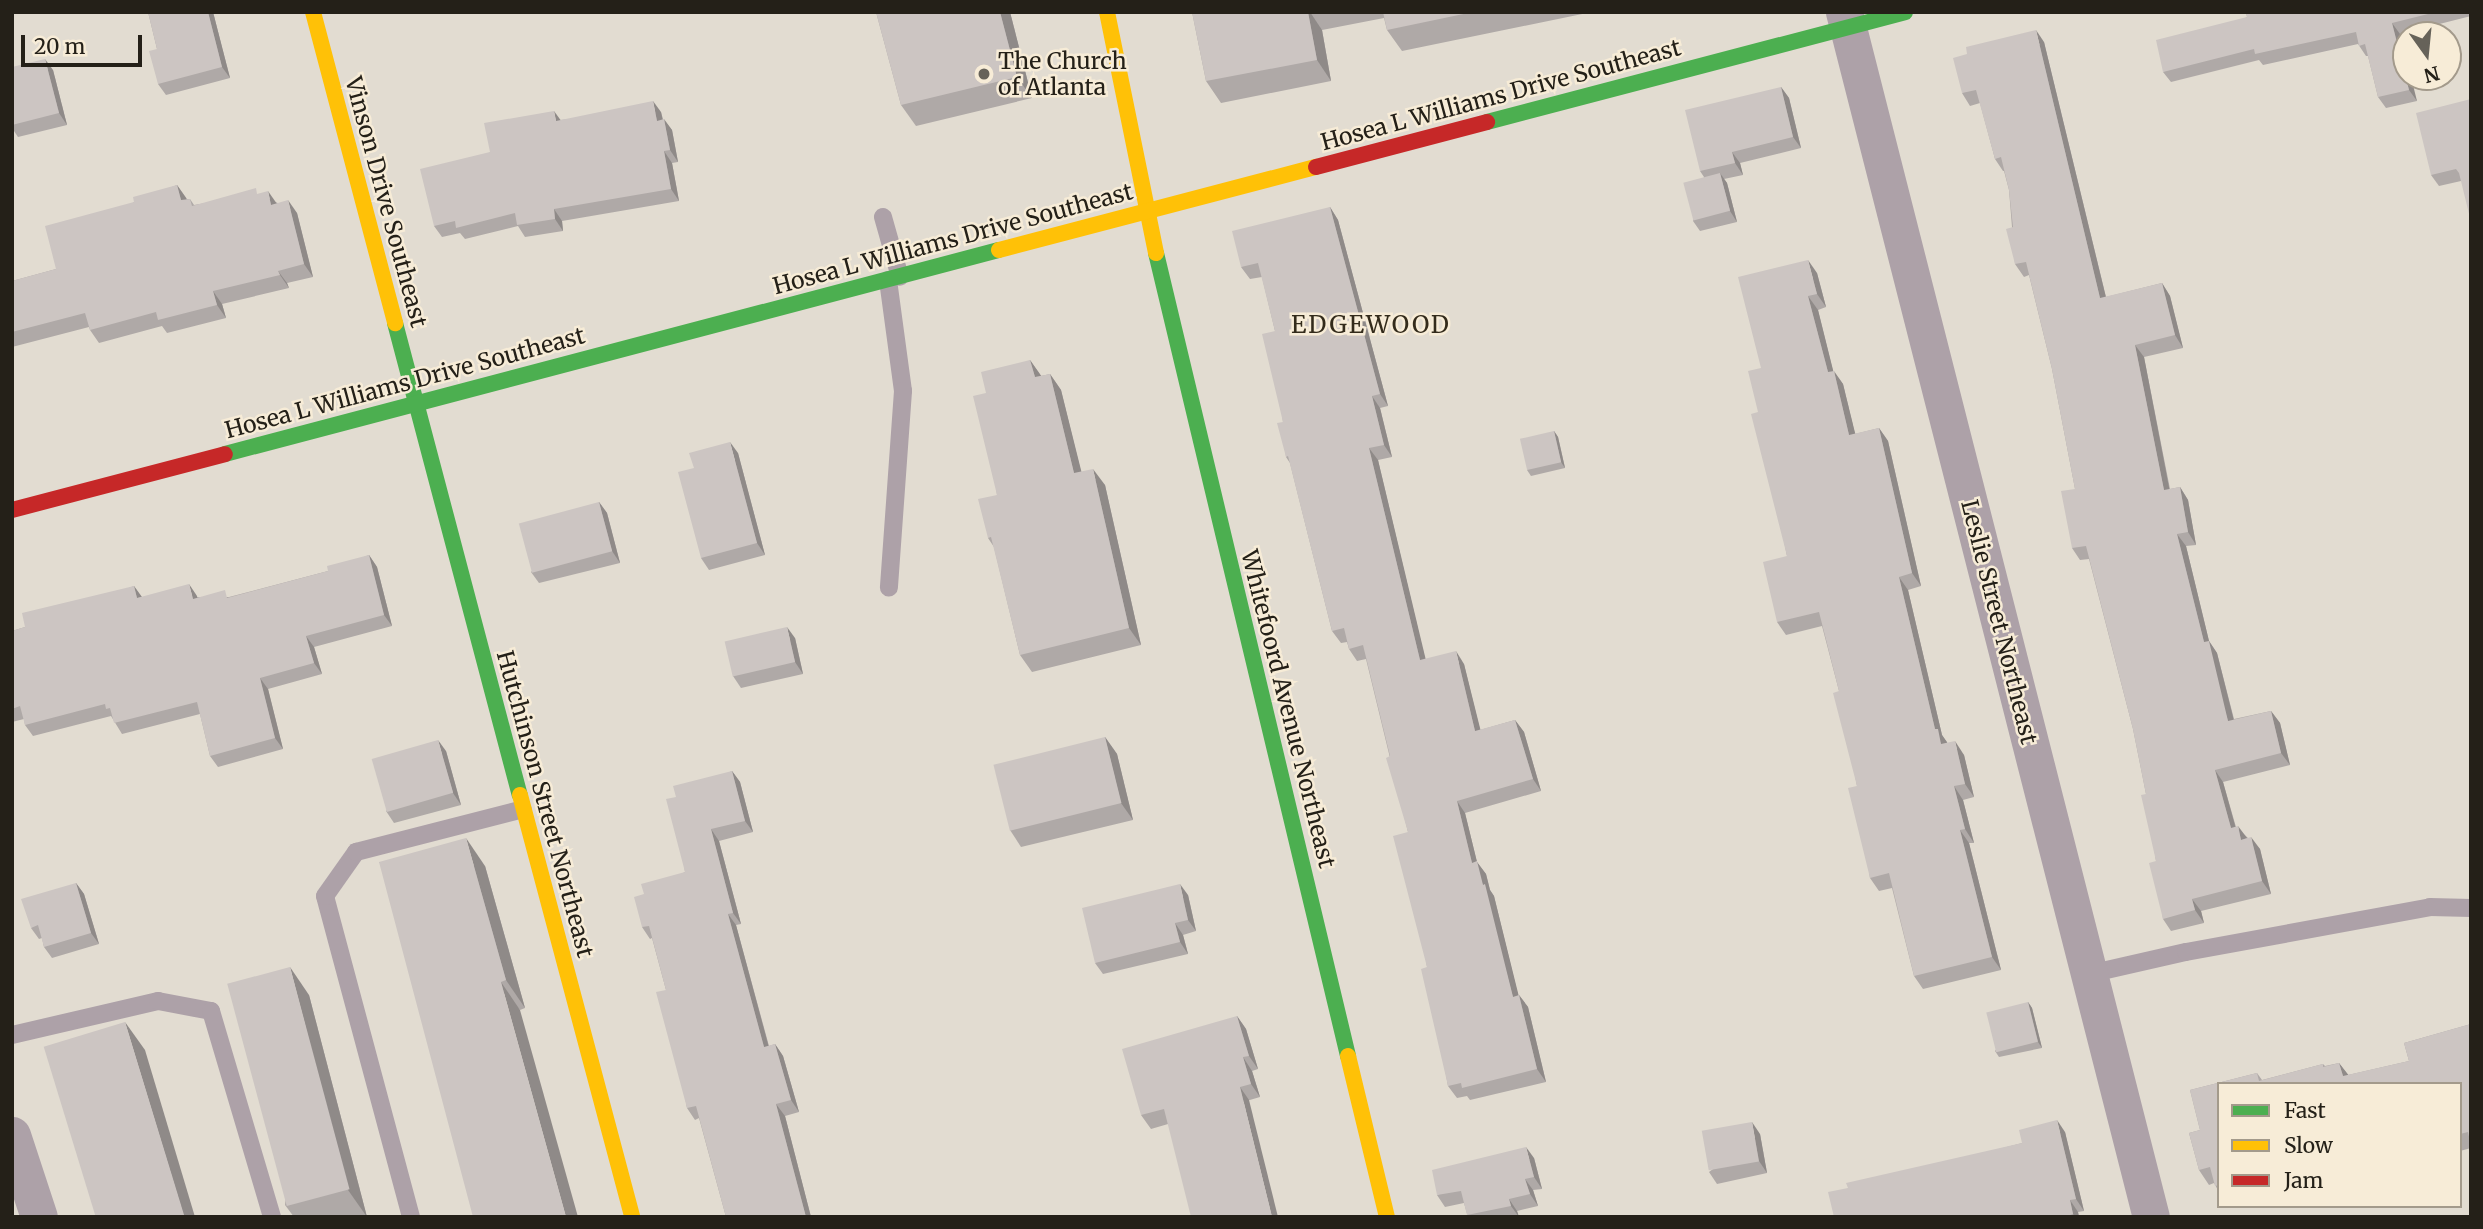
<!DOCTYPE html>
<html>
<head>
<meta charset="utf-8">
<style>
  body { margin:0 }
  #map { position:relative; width:2483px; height:1229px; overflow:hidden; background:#e2dcd1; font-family:Merriweather,serif }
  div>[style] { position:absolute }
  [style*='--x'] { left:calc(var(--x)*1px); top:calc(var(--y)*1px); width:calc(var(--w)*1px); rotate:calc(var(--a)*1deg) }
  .lane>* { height:18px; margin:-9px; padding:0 9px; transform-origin:9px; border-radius:9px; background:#ada1a8 }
  .street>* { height:37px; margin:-18.5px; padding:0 18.5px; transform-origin:18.5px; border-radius:18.5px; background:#ada1a8 }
  .fast>* { height:16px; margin:-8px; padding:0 8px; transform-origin:8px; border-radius:8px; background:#4caf50 }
  .slow>* { height:16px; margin:-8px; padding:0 8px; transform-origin:8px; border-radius:8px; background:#ffc107 }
  .jam>* { height:16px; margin:-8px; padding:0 8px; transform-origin:8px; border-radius:8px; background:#c62828 }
  .wall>* { inset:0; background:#afa9a7 }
  .shaded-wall>* { inset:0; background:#8f8a88 }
  .building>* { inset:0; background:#ccc5c2; transform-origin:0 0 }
  .dots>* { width:19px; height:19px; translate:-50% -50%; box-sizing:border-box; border:4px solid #f7ecd7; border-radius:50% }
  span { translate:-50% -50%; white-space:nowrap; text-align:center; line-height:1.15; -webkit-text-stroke:5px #f7ecd7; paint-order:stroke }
  .poi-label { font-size:23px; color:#242018 }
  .left { translate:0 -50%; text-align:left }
  .street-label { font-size:23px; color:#242018 }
  .neighbourhood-label { font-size:24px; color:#332b1b; letter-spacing:2px }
  .frame { position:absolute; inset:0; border:14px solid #242018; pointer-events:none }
  .legend { position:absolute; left:2217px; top:1082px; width:245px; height:126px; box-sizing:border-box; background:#f7ecd7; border:2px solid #a39a8b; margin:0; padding:9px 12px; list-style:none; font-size:21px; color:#242018 }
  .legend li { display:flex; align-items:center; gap:14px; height:35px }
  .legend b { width:35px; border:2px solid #a39a8b }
  .north { position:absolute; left:2392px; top:21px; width:70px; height:70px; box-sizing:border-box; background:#f7ecd7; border:2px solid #a39a8b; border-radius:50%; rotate:165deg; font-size:19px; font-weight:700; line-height:28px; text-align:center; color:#242018 }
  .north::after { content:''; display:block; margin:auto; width:24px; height:32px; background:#666259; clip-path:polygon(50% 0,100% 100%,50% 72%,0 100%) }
  .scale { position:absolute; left:21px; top:35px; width:121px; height:32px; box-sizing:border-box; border:4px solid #242018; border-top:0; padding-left:9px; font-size:21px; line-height:24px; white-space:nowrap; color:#242018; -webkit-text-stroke:5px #f7ecd7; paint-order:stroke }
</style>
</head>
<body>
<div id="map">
  <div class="lane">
    <div style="--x:883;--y:217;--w:62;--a:74.2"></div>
    <div style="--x:888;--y:280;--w:112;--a:82.3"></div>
    <div style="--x:903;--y:391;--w:197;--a:94.1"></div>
    <div style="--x:2089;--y:974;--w:99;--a:-12.8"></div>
    <div style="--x:2186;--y:952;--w:248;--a:-10.4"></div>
    <div style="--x:2430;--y:907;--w:41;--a:1.4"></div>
    <div style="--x:12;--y:1035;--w:150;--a:-13.1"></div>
    <div style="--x:158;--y:1001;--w:54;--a:10.7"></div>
    <div style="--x:211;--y:1011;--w:215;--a:73.5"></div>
    <div style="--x:411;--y:1217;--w:332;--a:-105"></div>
    <div style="--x:325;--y:896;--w:54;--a:-54.8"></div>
    <div style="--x:356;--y:852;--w:172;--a:-14.4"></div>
  </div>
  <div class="street">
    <div style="--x:1844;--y:12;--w:1243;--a:75.71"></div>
    <div style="--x:12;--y:1135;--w:86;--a:71.8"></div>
  </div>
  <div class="fast">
    <div style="--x:1487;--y:122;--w:432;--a:-14.7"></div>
    <div style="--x:1156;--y:253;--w:826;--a:76.55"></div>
    <div style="--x:395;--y:323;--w:488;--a:75.2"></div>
    <div style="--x:225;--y:454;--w:800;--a:-14.77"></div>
  </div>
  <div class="slow">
    <div style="--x:313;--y:12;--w:322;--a:75.2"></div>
    <div style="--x:1107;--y:12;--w:246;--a:78.5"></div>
    <div style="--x:999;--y:250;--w:328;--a:-14.7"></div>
    <div style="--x:520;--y:795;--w:437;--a:75.1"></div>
    <div style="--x:1348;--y:1056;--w:166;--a:76.4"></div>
  </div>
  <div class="jam">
    <div style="--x:1316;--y:167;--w:177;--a:-14.7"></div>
    <div style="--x:12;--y:510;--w:220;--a:-14.7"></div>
  </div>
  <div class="wall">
    <div style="clip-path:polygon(148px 12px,213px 12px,230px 78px,166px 95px,158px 84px,157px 49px)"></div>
    <div style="clip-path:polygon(876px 12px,1010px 12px,1032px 98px,916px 126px,901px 105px)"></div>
    <div style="clip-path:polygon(1192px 12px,1592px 12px,1402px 51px,1387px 30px,1384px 18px,1322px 30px,1331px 81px,1221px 103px,1206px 81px)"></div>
    <div style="clip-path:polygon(2246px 12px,2471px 12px,2471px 16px,2400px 34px,2406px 58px,2406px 77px,2417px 101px,2386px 108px,2378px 97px,2368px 56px,2366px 56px,2358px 44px,2263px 65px,2259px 60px,2171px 82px,2163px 72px,2247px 17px)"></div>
    <div style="clip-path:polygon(2044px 42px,2106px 297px,2162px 283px,2170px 296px,2183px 348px,2144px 357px,2170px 489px,2180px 487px,2188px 500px,2196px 545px,2186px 546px,2209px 641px,2217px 653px,2234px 719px,2271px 711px,2280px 723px,2290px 765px,2223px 782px,2236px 827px,2260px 849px,2271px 894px,2201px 911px,2204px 923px,2171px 931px,2163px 919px,2156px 861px,2146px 794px,2133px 729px,2089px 559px,2080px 560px,2072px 548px,2075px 489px,2052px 369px,2029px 275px,2024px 277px,2015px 264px,2009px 190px,2004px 171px,2003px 171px,1995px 159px,1980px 103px,1970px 106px,1962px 93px)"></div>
    <div style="clip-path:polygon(12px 67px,53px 70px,67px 125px,18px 137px,12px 128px)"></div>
    <div style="clip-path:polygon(1781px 87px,1789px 98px,1801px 148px,1740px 163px,1743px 175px,1724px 179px,1727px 183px,1737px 222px,1700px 231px,1693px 221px,1704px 177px,1700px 171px)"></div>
    <div style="clip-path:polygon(2471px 99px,2461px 181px,2439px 186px,2431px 175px)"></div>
    <div style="clip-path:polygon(661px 112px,663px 119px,672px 130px,678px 162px,672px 163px,679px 201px,562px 221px,563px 231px,525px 237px,518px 226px,465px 239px,460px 233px,442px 237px,434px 226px,490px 152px,560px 120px)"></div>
    <div style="clip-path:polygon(177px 185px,187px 199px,190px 199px,194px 205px,260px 194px,297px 213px,313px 277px,287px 283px,289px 288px,222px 304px,226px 318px,167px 333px,162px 326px,99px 343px,90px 330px,89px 327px,12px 347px,12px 281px,56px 269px,134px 202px)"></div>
    <div style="clip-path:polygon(1330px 207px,1338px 220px,1388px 406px,1380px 408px,1392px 457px,1378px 460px,1425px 659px,1464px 664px,1480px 730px,1515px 720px,1524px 732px,1541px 791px,1465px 813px,1477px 862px,1486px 874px,1490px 890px,1494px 896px,1518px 995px,1519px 995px,1528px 1007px,1546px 1082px,1470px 1100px,1467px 1096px,1457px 1098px,1448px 1086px,1427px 967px,1408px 832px,1366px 659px,1357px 661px,1349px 649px,1347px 642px,1341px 643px,1332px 631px,1290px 463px,1286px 457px,1275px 331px,1262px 277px,1250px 279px,1241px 267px)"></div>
    <div style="clip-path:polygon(1817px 273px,1826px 307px,1818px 310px,1833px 371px,1843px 384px,1855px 434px,1879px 428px,1888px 441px,1921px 586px,1908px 590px,1942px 735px,1947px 743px,1964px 755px,1974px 797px,1963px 800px,1974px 843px,1969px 843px,2001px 970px,1923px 989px,1914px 976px,1892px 888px,1879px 891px,1870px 878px,1857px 786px,1839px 691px,1822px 626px,1786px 635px,1777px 622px,1787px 556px,1758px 412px,1761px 368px)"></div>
    <div style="clip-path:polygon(1030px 360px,1041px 376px,1050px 374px,1061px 390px,1081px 472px,1105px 485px,1141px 645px,1032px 672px,1020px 655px,994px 547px,988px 538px,997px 495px,986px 393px)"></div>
    <div style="clip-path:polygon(1554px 431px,1558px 437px,1565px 468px,1531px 476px,1527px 470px)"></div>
    <div style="clip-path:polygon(738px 453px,765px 555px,709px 570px,701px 558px)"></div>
    <div style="clip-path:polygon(599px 502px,607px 513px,620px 563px,539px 583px,531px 572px)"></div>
    <div style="clip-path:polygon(369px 555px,377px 567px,392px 626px,314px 647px,322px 674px,268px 689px,283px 749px,218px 767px,210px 756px,200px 714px,122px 734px,111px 716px,33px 736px,25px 725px,24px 719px,12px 722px,12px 631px,25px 627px,134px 586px,141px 597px,197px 596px,197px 597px,229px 597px,328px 571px)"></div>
    <div style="clip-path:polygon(795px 638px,803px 674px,741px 688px,733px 676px)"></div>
    <div style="clip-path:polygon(1105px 737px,1117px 754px,1133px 820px,1021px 847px,1010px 830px)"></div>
    <div style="clip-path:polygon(446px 751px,461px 805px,394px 823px,386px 811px)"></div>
    <div style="clip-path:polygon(732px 771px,740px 782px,753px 832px,719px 841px,741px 924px,736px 925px,769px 1046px,775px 1044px,783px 1056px,799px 1112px,785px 1116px,811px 1217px,726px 1217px,699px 1118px,695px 1120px,687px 1108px,666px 990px,652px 938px,650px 939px,642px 927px,644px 894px,685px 872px,676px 797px)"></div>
    <div style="clip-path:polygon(379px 862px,485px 866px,525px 1008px,520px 1010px)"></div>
    <div style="clip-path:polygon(76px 883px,84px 894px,99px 944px,52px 958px,44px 947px,42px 938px,39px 939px,31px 928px)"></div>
    <div style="clip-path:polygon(1188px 895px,1196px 931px,1183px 935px,1188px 954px,1103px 974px,1095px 963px)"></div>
    <div style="clip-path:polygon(309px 995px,367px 1217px,294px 1217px,285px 1205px)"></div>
    <div style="clip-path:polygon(2028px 1002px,2032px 1008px,2042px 1048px,1999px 1057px,1995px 1051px)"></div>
    <div style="clip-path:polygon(1237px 1016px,1246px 1029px,1258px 1069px,1252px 1071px,1260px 1097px,1151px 1129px,1141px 1115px)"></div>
    <div style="clip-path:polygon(2471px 1024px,2471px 1148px,2460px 1151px,2460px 1084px,2219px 1084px,2219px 1192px,2214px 1183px,2209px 1185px,2199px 1170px,2189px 1133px,2200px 1130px,2190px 1090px,2257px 1073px,2262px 1080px,2323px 1064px,2325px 1066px,2339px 1063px,2348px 1075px,2409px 1061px,2404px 1043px)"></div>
    <div style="clip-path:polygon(2065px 1132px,2084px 1211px,2078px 1212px,2079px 1217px,1834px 1217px,1848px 1188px)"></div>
    <div style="clip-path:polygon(1760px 1134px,1767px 1173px,1717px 1184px,1709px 1172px)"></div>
    <div style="clip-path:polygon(1534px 1158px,1542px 1189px,1533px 1190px,1538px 1206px,1517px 1211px,1519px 1217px,1468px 1217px,1464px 1203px,1445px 1207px,1437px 1195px)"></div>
  </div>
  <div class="shaded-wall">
    <div style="clip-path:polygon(208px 12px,213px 12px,230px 78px,222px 67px)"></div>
    <div style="clip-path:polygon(1000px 12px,1010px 12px,1032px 98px,1017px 77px)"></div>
    <div style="clip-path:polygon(1308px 12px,1310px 12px,1322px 30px,1331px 81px,1317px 60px)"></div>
    <div style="clip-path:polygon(2392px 23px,2400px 34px,2406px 58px,2406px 77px,2411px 77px,2417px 101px,2409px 90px)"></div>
    <div style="clip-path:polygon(2036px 30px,2044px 42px,2109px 310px,2100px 298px)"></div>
    <div style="clip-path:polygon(45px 59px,53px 70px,67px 125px,59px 113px)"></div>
    <div style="clip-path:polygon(1781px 87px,1789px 98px,1801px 148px,1793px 137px)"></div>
    <div style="clip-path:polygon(653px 101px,661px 112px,665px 132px,657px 121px)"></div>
    <div style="clip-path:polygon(554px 111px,562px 122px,556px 121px)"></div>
    <div style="clip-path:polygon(664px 119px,672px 130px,678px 162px,670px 150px)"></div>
    <div style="clip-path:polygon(664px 151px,672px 163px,679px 201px,671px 189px)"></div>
    <div style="clip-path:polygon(1732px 152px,1740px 163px,1743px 175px,1735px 163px)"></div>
    <div style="clip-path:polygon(1720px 173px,1727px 183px,1737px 222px,1730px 211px)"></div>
    <div style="clip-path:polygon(177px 185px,186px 198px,190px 213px,181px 200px)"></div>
    <div style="clip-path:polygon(268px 191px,277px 204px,271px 205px)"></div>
    <div style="clip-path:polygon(288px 200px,297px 213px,313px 277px,304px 264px)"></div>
    <div style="clip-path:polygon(1330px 207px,1338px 220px,1388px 406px,1380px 394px)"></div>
    <div style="clip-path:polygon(554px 209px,562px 221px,563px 231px,555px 219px)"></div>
    <div style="clip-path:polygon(1808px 260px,1817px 273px,1826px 307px,1817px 294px)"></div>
    <div style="clip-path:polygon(278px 271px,287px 283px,289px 288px,280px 275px)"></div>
    <div style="clip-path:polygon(2162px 283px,2170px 296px,2183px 348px,2175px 335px)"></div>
    <div style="clip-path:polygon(213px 291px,222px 304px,226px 318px,217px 305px)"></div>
    <div style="clip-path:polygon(1808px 296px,1818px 310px,1837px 386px,1828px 372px)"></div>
    <div style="clip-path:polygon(2135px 345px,2144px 357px,2172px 503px,2164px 490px)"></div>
    <div style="clip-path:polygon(1030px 360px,1042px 377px,1035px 377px)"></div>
    <div style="clip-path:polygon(1834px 371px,1843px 384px,1859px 449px,1849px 435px)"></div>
    <div style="clip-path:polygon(1050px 374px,1061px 390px,1086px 490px,1074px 473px)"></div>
    <div style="clip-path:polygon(1372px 396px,1380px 408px,1392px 457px,1384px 445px)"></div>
    <div style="clip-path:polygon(1879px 428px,1888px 441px,1921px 586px,1912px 573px)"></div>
    <div style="clip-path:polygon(1554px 431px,1558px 437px,1565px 468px,1561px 462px)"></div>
    <div style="clip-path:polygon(730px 442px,738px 453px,765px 555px,757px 543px)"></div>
    <div style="clip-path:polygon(1369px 448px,1378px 460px,1429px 673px,1420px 660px)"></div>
    <div style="clip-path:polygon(1093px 469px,1105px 485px,1141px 645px,1129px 628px)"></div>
    <div style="clip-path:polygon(2180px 487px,2188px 500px,2196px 545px,2188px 532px)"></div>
    <div style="clip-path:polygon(599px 502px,607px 513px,620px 563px,612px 551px)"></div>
    <div style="clip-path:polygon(2177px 534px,2186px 546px,2209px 641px,2217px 653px,2237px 733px,2228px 721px,2204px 642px)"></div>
    <div style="clip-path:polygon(369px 555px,377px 567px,392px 626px,384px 615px)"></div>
    <div style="clip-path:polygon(1899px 577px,1908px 590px,1942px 735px,1947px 742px,1950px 757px,1941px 744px,1935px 729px)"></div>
    <div style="clip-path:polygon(189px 584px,197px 596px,200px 610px,193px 599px)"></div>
    <div style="clip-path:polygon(134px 586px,142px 597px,137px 598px)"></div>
    <div style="clip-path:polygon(787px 627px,795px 638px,803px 674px,795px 662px)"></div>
    <div style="clip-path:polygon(306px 636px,314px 647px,322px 674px,314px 663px)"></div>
    <div style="clip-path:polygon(1456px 651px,1464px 664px,1484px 744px,1475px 731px)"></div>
    <div style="clip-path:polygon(260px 678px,268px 689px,283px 749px,275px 738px)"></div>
    <div style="clip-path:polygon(2271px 711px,2280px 723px,2290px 765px,2281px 753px)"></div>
    <div style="clip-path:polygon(1515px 720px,1524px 732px,1541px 791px,1533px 779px)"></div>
    <div style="clip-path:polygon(1105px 737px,1117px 754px,1133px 820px,1121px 803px)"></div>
    <div style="clip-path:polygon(438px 740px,446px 751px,461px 805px,453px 793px)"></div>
    <div style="clip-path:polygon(1955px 741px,1964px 755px,1974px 797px,1965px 784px)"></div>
    <div style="clip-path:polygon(2215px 770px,2223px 782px,2239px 840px,2231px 828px)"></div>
    <div style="clip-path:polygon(732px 771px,740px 782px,753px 832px,745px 821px)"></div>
    <div style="clip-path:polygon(1954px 786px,1963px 800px,1974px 843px,1965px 829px)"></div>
    <div style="clip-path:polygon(1457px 801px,1465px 813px,1477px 862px,1486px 874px,1490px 890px,1494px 896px,1522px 1009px,1513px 997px,1483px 885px,1472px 863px)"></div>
    <div style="clip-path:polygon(2238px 826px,2247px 838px,2241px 840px)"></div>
    <div style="clip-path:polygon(711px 829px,719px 841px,741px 924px,733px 913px)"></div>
    <div style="clip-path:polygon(1960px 830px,1969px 843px,2001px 970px,1992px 957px)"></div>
    <div style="clip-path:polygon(2251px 837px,2260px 849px,2271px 894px,2262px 881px)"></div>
    <div style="clip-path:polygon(466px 838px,485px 866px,525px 1008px,506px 980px)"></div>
    <div style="clip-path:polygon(76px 883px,84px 894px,99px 944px,91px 933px)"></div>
    <div style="clip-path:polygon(1180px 884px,1188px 895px,1196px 931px,1188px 920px)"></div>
    <div style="clip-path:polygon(2192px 899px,2201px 911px,2204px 923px,2195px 910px)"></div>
    <div style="clip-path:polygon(728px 914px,736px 925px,772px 1059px,764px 1047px)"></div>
    <div style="clip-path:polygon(1175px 923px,1183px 935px,1188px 954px,1180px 942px)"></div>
    <div style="clip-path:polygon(290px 967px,309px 995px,367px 1217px,348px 1190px)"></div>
    <div style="clip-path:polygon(501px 982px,520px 1010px,578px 1217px,566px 1217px)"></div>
    <div style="clip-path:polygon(1519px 995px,1528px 1007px,1546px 1082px,1537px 1069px)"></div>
    <div style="clip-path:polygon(2028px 1002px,2032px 1008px,2042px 1048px,2038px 1042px)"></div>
    <div style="clip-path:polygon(1237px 1016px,1246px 1029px,1258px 1069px,1249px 1056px)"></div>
    <div style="clip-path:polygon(125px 1022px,145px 1050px,195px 1217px,184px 1217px)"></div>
    <div style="clip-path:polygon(775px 1044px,783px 1056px,799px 1112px,791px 1100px)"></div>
    <div style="clip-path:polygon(1243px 1057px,1252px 1071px,1260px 1097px,1251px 1084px)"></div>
    <div style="clip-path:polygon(2339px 1063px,2350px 1077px,2343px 1076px)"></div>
    <div style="clip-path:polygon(1240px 1087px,1249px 1100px,1278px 1217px,1272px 1217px)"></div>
    <div style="clip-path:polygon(776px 1104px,785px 1116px,811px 1217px,806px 1217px)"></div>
    <div style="clip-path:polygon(2057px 1120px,2065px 1132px,2084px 1211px,2076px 1199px)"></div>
    <div style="clip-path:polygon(1752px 1122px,1760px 1134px,1767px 1173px,1759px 1161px)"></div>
    <div style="clip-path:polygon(1526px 1147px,1534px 1158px,1542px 1189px,1534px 1177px)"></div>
    <div style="clip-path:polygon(1525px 1179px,1533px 1190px,1538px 1206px,1530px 1194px)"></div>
    <div style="clip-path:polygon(1509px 1199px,1517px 1211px,1519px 1217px,1511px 1206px)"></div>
    <div style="clip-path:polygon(2070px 1200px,2078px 1212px,2079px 1217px,2075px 1217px,2073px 1214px)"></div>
  </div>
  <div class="building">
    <div style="clip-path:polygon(148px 12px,208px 12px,222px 67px,158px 84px,149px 51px,157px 49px)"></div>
    <div style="clip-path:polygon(876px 12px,1000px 12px,1017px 77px,901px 105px)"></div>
    <div style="clip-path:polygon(1192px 12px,1308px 12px,1317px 60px,1206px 81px)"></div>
    <div style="clip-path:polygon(1383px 12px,1473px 12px,1387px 30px)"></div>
    <div style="clip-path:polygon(2246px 12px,2436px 12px,2392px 23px,2409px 90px,2378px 97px,2365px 44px,2359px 46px,2356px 32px,2255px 54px,2254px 49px,2163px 72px,2156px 40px,2247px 17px)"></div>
    <div style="clip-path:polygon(2036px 30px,2100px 298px,2162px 283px,2175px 335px,2135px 345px,2164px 490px,2180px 487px,2188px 532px,2177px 534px,2204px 642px,2209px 641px,2228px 721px,2271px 711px,2281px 753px,2215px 770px,2231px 828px,2238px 826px,2241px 840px,2251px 837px,2262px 881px,2192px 899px,2195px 910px,2163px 919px,2149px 863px,2156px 861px,2141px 795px,2146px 794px,2133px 729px,2086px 546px,2072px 548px,2061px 491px,2075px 489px,2052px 369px,2026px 262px,2015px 264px,2006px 229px,2013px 227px,2009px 190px,2001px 157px,1995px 159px,1976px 90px,1962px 93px,1953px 58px,1967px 54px,1966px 47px)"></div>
    <div style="clip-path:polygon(45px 59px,59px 113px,12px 125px,12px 67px)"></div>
    <div style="clip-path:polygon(1781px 87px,1793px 137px,1732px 152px,1735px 163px,1700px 171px,1685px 110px)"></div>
    <div style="clip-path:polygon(2471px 99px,2471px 222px,2459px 173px,2456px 169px,2431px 175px,2416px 113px)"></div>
    <div style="clip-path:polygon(653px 101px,657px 121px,664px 119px,670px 150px,664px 151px,671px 189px,554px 209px,555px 219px,517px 225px,515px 213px,456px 228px,455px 221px,434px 226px,420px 169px,490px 152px,484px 123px,554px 111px,556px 121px)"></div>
    <div style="left:1720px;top:173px;width:39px;height:38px;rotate:75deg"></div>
    <div style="clip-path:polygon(177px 185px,181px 200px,190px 199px,192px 206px,256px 188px,257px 194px,268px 191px,271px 205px,288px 200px,304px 264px,278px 271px,280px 275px,213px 291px,217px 305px,158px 320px,156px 312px,90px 330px,85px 313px,12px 332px,12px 281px,56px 269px,45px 226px,134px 202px,133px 197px)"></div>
    <div style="clip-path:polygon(1330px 207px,1380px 394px,1372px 396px,1384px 445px,1369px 448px,1420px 660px,1456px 651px,1475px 731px,1515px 720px,1533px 779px,1457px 801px,1472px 863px,1477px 861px,1483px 885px,1485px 884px,1513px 997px,1519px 995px,1537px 1069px,1462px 1088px,1461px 1083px,1448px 1086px,1421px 969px,1427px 967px,1393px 836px,1408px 832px,1386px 758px,1390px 756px,1363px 645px,1349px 649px,1344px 628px,1332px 631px,1288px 456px,1286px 457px,1277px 423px,1283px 422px,1262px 334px,1275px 331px,1258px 263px,1241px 267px,1232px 231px)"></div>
    <div style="clip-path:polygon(1808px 260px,1817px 294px,1808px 296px,1828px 372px,1834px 371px,1849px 435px,1879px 428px,1912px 573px,1899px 577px,1935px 729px,1938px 729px,1941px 744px,1955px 741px,1965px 784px,1954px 786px,1965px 829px,1960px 830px,1992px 957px,1914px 976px,1889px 873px,1870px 878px,1848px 788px,1857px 786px,1833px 693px,1839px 691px,1819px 612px,1777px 622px,1763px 562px,1787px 556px,1751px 414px,1758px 412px,1748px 371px,1761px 368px,1738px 277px)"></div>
    <div style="clip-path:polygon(1030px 360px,1035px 377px,1050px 374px,1074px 473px,1093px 469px,1129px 628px,1020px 655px,991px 537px,988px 538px,978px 499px,997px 495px,973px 396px,986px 393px,981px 372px)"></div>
    <div style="left:1554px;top:431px;width:32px;height:35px;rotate:77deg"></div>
    <div style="clip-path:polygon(730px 442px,757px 543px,701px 558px,678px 472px,694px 468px,689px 453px)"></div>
    <div style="left:599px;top:502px;width:51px;height:83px;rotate:75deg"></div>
    <div style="clip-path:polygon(369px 555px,384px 615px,306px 636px,314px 663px,260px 678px,275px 738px,210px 756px,197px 702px,114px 723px,110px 708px,106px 709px,105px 704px,25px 725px,20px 706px,12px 709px,12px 631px,25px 627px,22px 613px,134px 586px,137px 598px,189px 584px,193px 599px,225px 590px,227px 598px,328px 571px,327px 566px)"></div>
    <div style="left:787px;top:627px;width:36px;height:64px;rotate:77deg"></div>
    <div style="left:1105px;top:737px;width:68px;height:115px;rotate:76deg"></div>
    <div style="left:438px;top:740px;width:55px;height:69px;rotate:74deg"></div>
    <div style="clip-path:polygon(732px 771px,745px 821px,711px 829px,733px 913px,728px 914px,764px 1047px,775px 1044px,791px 1100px,776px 1104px,806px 1217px,726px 1217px,696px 1106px,687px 1108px,656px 992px,666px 990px,649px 926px,642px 927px,634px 897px,644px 894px,641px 884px,685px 872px,666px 799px,676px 797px,673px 786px)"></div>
    <div style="clip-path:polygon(466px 838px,506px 980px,501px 982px,566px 1217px,473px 1217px,379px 862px)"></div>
    <div style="clip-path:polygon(76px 883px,91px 933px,44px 947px,38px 925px,31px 928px,21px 899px)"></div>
    <div style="clip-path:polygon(1180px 884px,1188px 920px,1175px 923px,1180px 942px,1095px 963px,1082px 908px)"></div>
    <div style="left:290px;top:967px;width:230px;height:65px;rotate:75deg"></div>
    <div style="left:2028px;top:1002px;width:41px;height:43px;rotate:76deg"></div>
    <div style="clip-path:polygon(1237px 1016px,1249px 1056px,1243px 1057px,1251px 1084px,1240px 1087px,1272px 1217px,1191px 1217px,1164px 1109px,1141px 1115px,1122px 1049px)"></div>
    <div style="left:125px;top:1022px;width:204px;height:85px;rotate:73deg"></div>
    <div style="clip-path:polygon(2471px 1024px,2471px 1146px,2468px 1132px,2460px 1134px,2460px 1084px,2219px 1084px,2219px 1185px,2215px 1186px,2210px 1167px,2199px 1170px,2189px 1133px,2200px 1130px,2190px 1090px,2257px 1073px,2259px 1081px,2323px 1064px,2323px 1067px,2339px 1063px,2343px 1076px,2409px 1061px,2404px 1043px)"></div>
    <div style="clip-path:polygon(2057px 1120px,2076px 1199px,2070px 1200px,2073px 1214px,2064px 1217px,1834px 1217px,1828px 1192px,1848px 1188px,1846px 1183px,2022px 1143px,2019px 1130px)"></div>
    <div style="left:1752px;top:1122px;width:40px;height:51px;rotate:80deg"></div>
    <div style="clip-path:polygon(1526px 1147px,1534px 1177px,1525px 1179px,1530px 1194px,1509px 1199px,1511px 1206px,1467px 1215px,1461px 1191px,1437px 1195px,1432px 1170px)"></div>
  </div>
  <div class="dots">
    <div style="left:984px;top:74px;background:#666259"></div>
  </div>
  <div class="poi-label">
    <span class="left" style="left:998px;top:74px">The Church<br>of Atlanta</span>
  </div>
  <div class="street-label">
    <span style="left:1501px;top:95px;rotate:-15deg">Hosea L Williams Drive Southeast</span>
    <span style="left:386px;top:202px;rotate:75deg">Vinson Drive Southeast</span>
    <span style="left:953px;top:239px;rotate:-15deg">Hosea L Williams Drive Southeast</span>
    <span style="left:405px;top:383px;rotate:-15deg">Hosea L Williams Drive Southeast</span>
    <span style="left:1999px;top:622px;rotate:76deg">Leslie Street Northeast</span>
    <span style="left:1288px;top:709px;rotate:76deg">Whitefoord Avenue Northeast</span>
    <span style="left:545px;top:804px;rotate:75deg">Hutchinson Street Northeast</span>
  </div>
  <div class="neighbourhood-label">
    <span style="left:1371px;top:325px">EDGEWOOD</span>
  </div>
  <div class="frame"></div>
  <ul class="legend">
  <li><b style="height:9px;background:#4caf50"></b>Fast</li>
  <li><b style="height:9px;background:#ffc107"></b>Slow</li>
  <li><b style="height:9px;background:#c62828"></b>Jam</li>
  </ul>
  <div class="north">N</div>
  <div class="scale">20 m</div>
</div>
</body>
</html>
